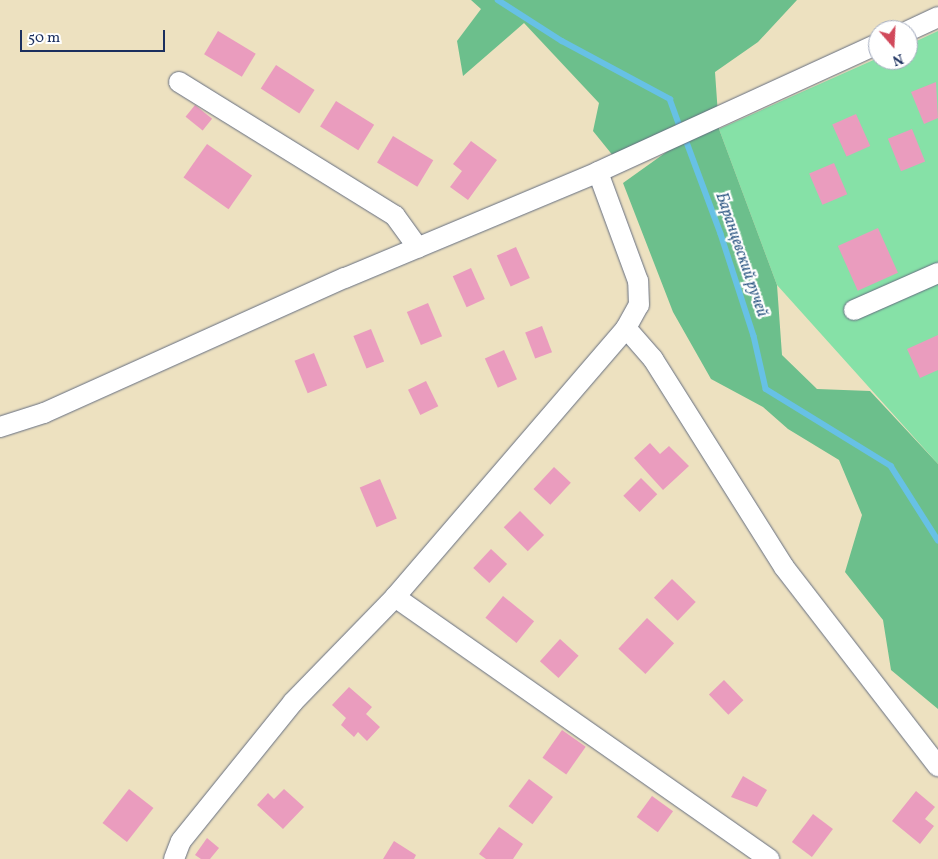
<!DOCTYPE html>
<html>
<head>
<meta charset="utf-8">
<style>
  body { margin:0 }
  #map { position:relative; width:938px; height:859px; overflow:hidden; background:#ede1c0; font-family:Vollkorn,serif }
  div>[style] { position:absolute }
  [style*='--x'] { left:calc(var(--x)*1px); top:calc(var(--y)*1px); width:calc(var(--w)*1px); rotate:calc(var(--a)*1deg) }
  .green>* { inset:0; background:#86e1a7 }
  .forest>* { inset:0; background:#6cbf8c }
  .stream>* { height:5.5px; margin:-2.75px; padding:0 2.75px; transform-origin:2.75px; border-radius:2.75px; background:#67c1e5 }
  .building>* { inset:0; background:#ea9cbe; transform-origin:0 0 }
  .roads { filter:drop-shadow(0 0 1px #646d80) drop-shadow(0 0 1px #646d80) }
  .minor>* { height:20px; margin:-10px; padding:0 10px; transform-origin:10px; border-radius:10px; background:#fff }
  span { translate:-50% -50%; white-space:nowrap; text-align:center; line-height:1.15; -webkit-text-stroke:4.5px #fff; paint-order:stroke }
  .water-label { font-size:16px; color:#325b86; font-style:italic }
  .north { position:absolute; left:868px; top:20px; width:50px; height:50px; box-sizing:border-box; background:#fff; border:1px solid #a4acbf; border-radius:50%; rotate:161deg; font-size:14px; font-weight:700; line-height:20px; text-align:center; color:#1b2f5e }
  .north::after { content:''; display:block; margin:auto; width:18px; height:22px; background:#d1495b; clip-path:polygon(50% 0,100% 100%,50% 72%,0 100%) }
  .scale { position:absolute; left:20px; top:30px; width:145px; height:22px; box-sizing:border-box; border:2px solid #1b2f5e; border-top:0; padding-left:6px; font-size:15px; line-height:18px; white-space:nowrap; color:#1b2f5e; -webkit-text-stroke:4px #fff; paint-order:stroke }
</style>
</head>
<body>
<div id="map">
  <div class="green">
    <div style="clip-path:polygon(938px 31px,938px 464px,777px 285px,719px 129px,878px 58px,908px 60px,908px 45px)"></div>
  </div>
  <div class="forest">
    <div style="clip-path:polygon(471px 0,797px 0,758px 42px,715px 72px,719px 129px,777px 285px,782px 355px,817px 389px,870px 391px,938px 464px,938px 709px,891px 670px,883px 620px,845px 572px,862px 515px,839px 460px,788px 429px,763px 407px,711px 379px,673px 312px,623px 183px,672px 148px,614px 157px,593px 131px,599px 103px,524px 23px,463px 76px,457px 41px,481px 9px)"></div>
  </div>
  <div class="stream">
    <div style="--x:498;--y:0;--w:76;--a:32.6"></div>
    <div style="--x:562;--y:41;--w:123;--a:28.2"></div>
    <div style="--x:670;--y:99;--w:32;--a:70"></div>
    <div style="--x:685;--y:137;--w:103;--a:69.6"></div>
    <div style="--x:721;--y:234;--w:107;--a:72.1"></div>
    <div style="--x:754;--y:336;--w:54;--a:77.2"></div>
    <div style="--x:766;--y:389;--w:147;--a:31.6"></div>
    <div style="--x:891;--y:466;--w:88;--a:57.6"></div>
  </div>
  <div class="building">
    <div style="left:218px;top:31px;width:44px;height:27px;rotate:31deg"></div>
    <div style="left:276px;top:65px;width:46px;height:28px;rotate:33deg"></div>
    <div style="clip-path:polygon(936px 82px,938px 118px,924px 124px,911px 92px)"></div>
    <div style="left:336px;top:101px;width:45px;height:30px;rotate:32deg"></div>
    <div style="left:195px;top:105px;width:22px;height:15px;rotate:39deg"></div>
    <div style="left:856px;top:114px;width:35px;height:26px;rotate:66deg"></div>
    <div style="left:912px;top:129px;width:35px;height:26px;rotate:68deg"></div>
    <div style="left:393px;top:136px;width:47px;height:31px;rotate:31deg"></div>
    <div style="clip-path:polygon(471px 141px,497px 160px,468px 200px,450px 187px,462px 171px,453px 164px)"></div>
    <div style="left:207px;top:144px;width:55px;height:41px;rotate:35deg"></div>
    <div style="left:834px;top:163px;width:34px;height:27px;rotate:67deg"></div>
    <div style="left:878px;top:228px;width:49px;height:44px;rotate:66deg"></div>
    <div style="left:516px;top:247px;width:34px;height:21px;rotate:66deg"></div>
    <div style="left:471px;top:268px;width:34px;height:20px;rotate:66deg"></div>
    <div style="left:428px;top:303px;width:36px;height:23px;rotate:67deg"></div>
    <div style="left:542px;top:326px;width:28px;height:18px;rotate:69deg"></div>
    <div style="left:371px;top:329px;width:35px;height:19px;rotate:68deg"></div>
    <div style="clip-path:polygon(938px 335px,938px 370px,920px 378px,907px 349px)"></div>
    <div style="left:504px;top:350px;width:32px;height:21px;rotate:66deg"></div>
    <div style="left:314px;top:353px;width:35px;height:21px;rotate:68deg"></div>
    <div style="left:426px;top:381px;width:28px;height:20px;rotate:64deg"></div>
    <div style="clip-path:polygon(650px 443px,660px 454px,669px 446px,689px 466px,663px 490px,634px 458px)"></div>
    <div style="left:554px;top:467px;width:23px;height:30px;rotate:43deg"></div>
    <div style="left:641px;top:478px;width:23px;height:25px;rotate:45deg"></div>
    <div style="left:380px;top:479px;width:43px;height:22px;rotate:67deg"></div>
    <div style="left:520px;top:511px;width:34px;height:23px;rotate:45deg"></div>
    <div style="left:491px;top:549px;width:22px;height:26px;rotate:43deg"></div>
    <div style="left:672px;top:579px;width:33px;height:26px;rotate:44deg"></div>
    <div style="left:503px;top:596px;width:40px;height:28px;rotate:39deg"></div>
    <div style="left:647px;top:618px;width:37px;height:42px;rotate:43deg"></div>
    <div style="left:560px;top:639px;width:25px;height:30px;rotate:42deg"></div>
    <div style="left:724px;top:680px;width:28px;height:21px;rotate:46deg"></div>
    <div style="clip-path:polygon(349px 687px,372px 707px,366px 714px,380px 727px,367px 741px,358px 732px,354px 737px,341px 725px,346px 718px,332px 705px)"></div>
    <div style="left:562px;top:730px;width:29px;height:34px;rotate:35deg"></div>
    <div style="clip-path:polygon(743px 776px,767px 790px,757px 807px,731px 797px)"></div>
    <div style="left:529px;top:779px;width:30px;height:34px;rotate:37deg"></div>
    <div style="left:129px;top:789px;width:31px;height:43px;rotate:38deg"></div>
    <div style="clip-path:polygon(284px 789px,304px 807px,283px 829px,257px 805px,268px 793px,274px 799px)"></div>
    <div style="clip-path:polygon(916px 791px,935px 807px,925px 819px,934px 826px,920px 844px,892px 821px)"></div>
    <div style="left:652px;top:796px;width:26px;height:26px;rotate:36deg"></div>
    <div style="left:813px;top:814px;width:25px;height:35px;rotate:37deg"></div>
    <div style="clip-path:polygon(499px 827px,523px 844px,513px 859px,486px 859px,479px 854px)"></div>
    <div style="clip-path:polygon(207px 838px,219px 848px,210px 859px,201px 859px,195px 855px)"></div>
    <div style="clip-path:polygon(394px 841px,416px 855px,414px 859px,383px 859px)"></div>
  </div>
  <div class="roads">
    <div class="minor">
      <div style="--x:908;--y:31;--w:33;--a:-25"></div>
      <div style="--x:179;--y:82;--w:254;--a:31.8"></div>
      <div style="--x:395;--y:216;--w:39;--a:54"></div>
      <div style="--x:854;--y:310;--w:92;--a:-23.8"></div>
      <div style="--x:626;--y:328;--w:26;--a:-61"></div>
      <div style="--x:639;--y:305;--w:24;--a:-92"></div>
      <div style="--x:638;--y:281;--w:116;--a:-110.2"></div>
      <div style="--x:598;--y:172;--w:308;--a:-24.6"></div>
      <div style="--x:0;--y:427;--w:46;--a:-17.7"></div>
      <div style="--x:44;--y:413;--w:330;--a:-24.2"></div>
      <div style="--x:345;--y:278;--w:274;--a:-22.7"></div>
      <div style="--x:395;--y:597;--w:457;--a:35"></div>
      <div style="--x:174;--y:859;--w:19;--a:-69"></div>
      <div style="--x:181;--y:841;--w:179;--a:-51.1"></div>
      <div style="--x:293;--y:702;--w:146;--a:-45.8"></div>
      <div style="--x:395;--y:597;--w:355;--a:-49.3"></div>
      <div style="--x:626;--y:328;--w:41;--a:48.9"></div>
      <div style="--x:653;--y:359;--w:246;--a:57.8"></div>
      <div style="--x:784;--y:567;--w:252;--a:52.3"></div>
    </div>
  </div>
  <div class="water-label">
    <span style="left:741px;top:255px;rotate:71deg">Баранцевский ручей</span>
  </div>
  <div class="north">N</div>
  <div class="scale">50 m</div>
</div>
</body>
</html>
